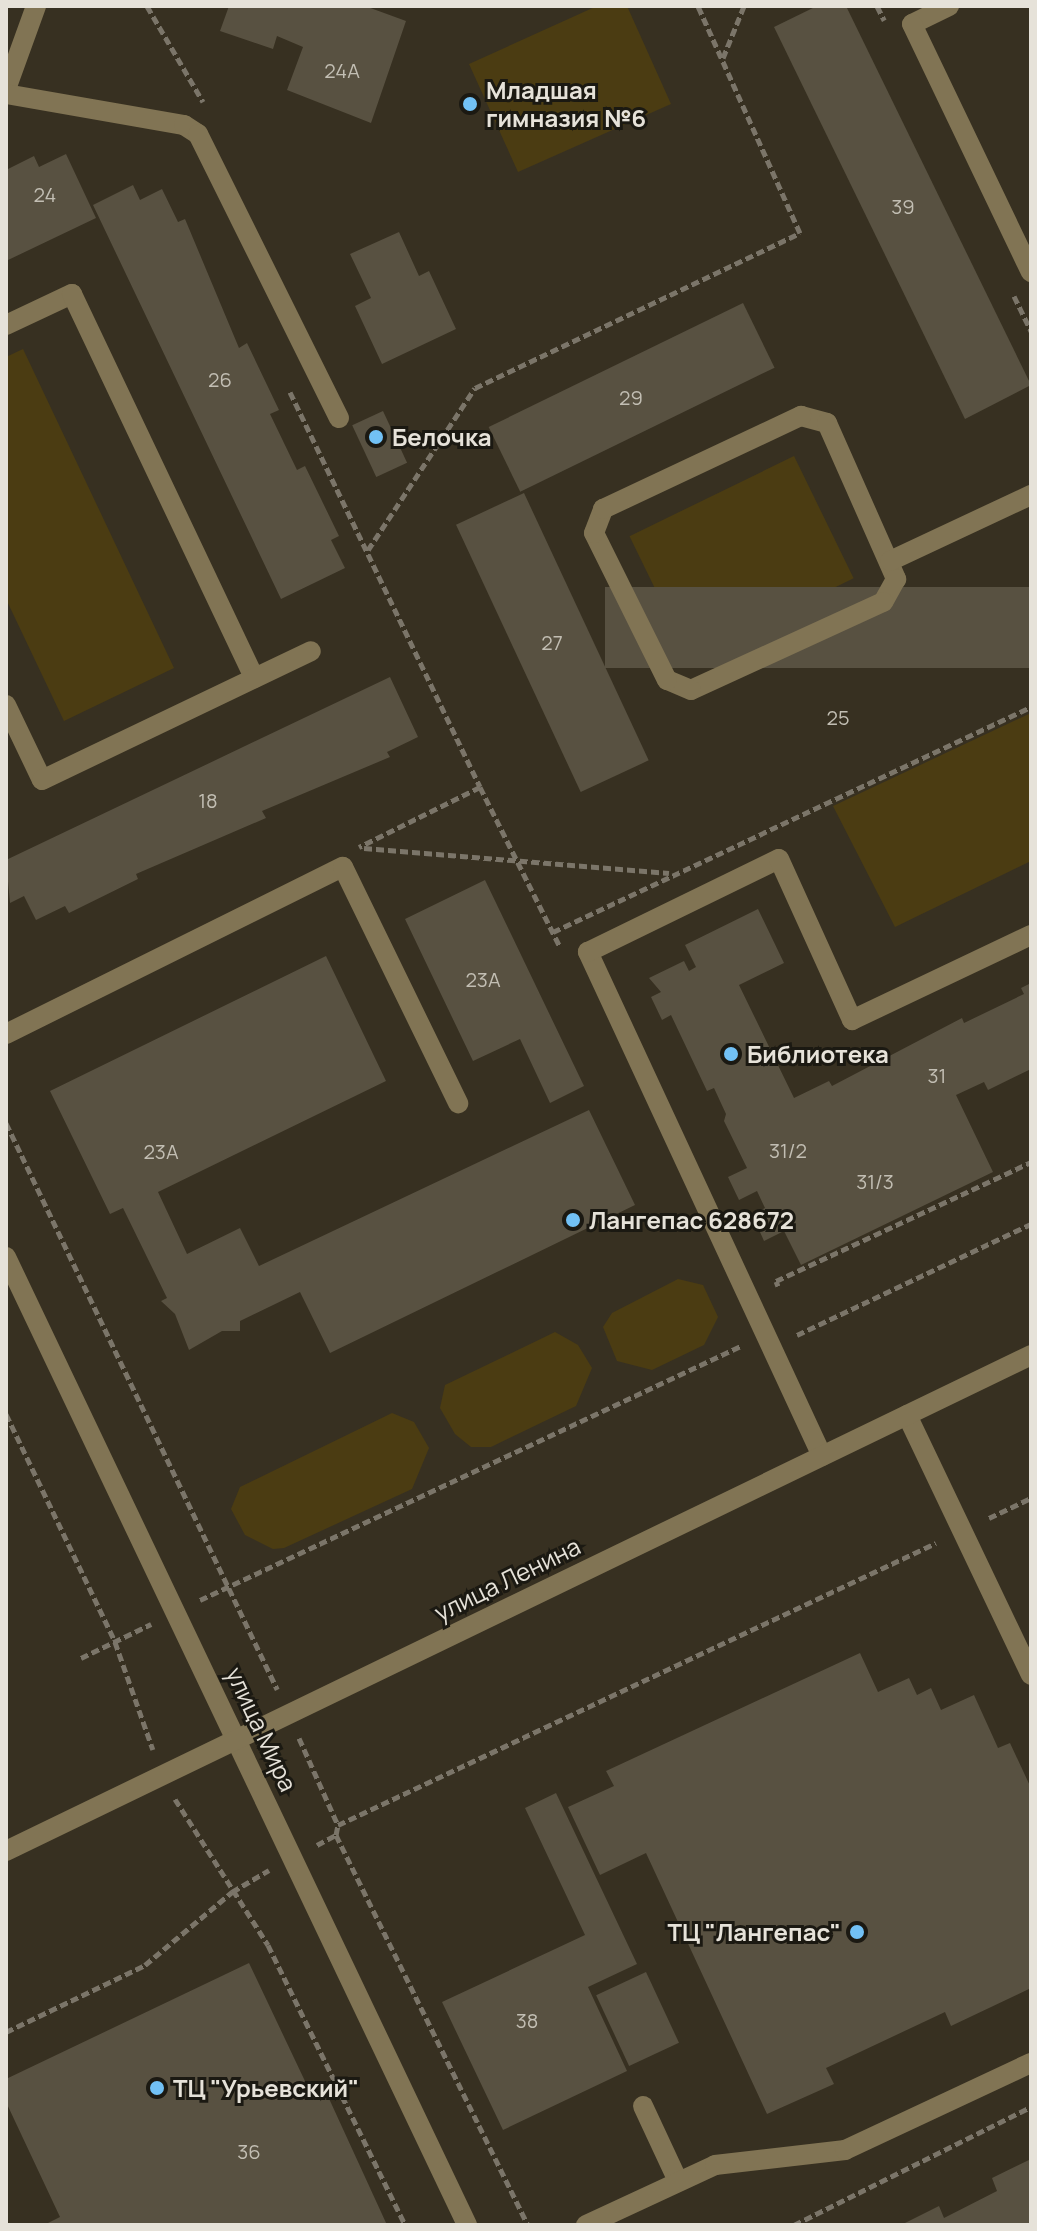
<!DOCTYPE html>
<html>
<head>
<meta charset="utf-8">
<style>
  body { margin:0 }
  #map { position:relative; width:1037px; height:2231px; overflow:hidden; background:#373021; font-family:Manrope,sans-serif }
  div>[style] { position:absolute }
  [style*='--x'] { left:calc(var(--x)*1px); top:calc(var(--y)*1px); width:calc(var(--w)*1px); rotate:calc(var(--a)*1deg) }
  .green>* { inset:0; background:#4b3c12; transform-origin:0 0 }
  .building>* { inset:0; background:#585141; transform-origin:0 0 }
  .path>* { height:5px; margin-top:-2.5px; transform-origin:0; background:repeating-linear-gradient(90deg,#7b7569 0 8px,transparent 0 12px) }
  .minor>* { height:20px; margin:-10px; padding:0 10px; transform-origin:10px; border-radius:10px; background:#817454 }
  .dots>* { width:22px; height:22px; translate:-50% -50%; box-sizing:border-box; border:4px solid #1b1912; border-radius:50% }
  span { translate:-50% -50%; white-space:nowrap; text-align:center; line-height:1.15; -webkit-text-stroke:6px #1b1912; paint-order:stroke }
  .number-label { font-size:20px; color:#c2beb3 }
  .number-label span { -webkit-text-stroke-width:0 }
  .poi-label { font-size:24px; color:#e6e2d9; font-weight:700 }
  .left { translate:0 -50%; text-align:left }
  .right { translate:-100% -50%; text-align:right }
  .street-label { font-size:24px; color:#e6e2d9 }
  .frame { position:absolute; inset:0; border:8px solid #e6e2d9; pointer-events:none }
</style>
</head>
<body>
<div id="map">
  <div class="green">
    <div style="clip-path:polygon(597px 6px,627px 6px,671px 104px,518px 172px,469px 64px)"></div>
    <div style="clip-path:polygon(23px 349px,174px 668px,64px 721px,6px 599px,6px 357px)"></div>
    <div style="left:794px;top:456px;width:136px;height:183px;rotate:64deg"></div>
    <div style="clip-path:polygon(1031px 713px,1031px 861px,895px 927px,833px 806px)"></div>
    <div style="clip-path:polygon(678px 1279px,703px 1285px,718px 1317px,704px 1345px,652px 1370px,617px 1361px,603px 1327px,612px 1313px)"></div>
    <div style="clip-path:polygon(555px 1332px,578px 1345px,592px 1368px,576px 1406px,491px 1447px,471px 1447px,455px 1434px,440px 1408px,445px 1385px)"></div>
    <div style="clip-path:polygon(392px 1413px,414px 1422px,429px 1448px,412px 1489px,284px 1548px,273px 1549px,245px 1535px,231px 1509px,240px 1487px)"></div>
  </div>
  <div class="building">
    <div style="clip-path:polygon(229px 6px,365px 6px,406px 21px,371px 123px,287px 90px,303px 47px,277px 36px,273px 49px,220px 31px)"></div>
    <div style="clip-path:polygon(817px 6px,846px 6px,1031px 385px,965px 419px,774px 27px)"></div>
    <div style="clip-path:polygon(66px 154px,96px 218px,6px 261px,6px 170px,34px 156px,39px 167px)"></div>
    <div style="clip-path:polygon(133px 185px,140px 200px,162px 189px,178px 222px,185px 219px,239px 348px,247px 343px,279px 410px,270px 414px,297px 470px,305px 466px,339px 536px,331px 540px,345px 568px,281px 599px,93px 205px)"></div>
    <div style="clip-path:polygon(399px 232px,419px 276px,429px 271px,456px 329px,382px 364px,355px 306px,371px 298px,350px 254px)"></div>
    <div style="left:743px;top:303px;width:72px;height:283px;rotate:64deg"></div>
    <div style="left:383px;top:411px;width:57px;height:34px;rotate:65deg"></div>
    <div style="left:524px;top:493px;width:295px;height:75px;rotate:65deg"></div>
    <div style="left:1031px;top:587px;width:81px;height:426px;rotate:90deg"></div>
    <div style="clip-path:polygon(390px 677px,418px 737px,387px 752px,390px 757px,262px 811px,266px 818px,136px 874px,138px 879px,69px 913px,65px 906px,36px 920px,24px 896px,10px 903px,6px 860px)"></div>
    <div style="clip-path:polygon(485px 880px,584px 1086px,550px 1103px,520px 1039px,473px 1061px,405px 919px)"></div>
    <div style="clip-path:polygon(758px 909px,784px 963px,739px 985px,794px 1098px,829px 1081px,832px 1086px,962px 1018px,964px 1023px,1024px 994px,1021px 988px,1031px 983px,1031px 1069px,988px 1090px,984px 1082px,956px 1095px,993px 1172px,801px 1265px,784px 1231px,764px 1241px,752px 1214px,765px 1208px,757px 1191px,739px 1200px,728px 1177px,747px 1168px,724px 1121px,726px 1114px,714px 1088px,707px 1091px,671px 1015px,662px 1020px,651px 997px,661px 992px,649px 978px,684px 961px,689px 971px,696px 967px,685px 945px)"></div>
    <div style="clip-path:polygon(326px 956px,386px 1081px,158px 1192px,187px 1254px,240px 1228px,259px 1266px,589px 1110px,635px 1205px,330px 1353px,300px 1292px,240px 1321px,240px 1331px,222px 1331px,189px 1350px,175px 1314px,161px 1301px,167px 1298px,123px 1208px,110px 1214px,50px 1091px)"></div>
    <div style="clip-path:polygon(860px 1653px,878px 1692px,909px 1678px,917px 1695px,931px 1688px,941px 1710px,974px 1695px,998px 1748px,1010px 1743px,1031px 1788px,1031px 1988px,951px 2026px,945px 2012px,826px 2068px,834px 2084px,767px 2114px,646px 1853px,600px 1875px,568px 1807px,614px 1786px,606px 1771px)"></div>
    <div style="clip-path:polygon(556px 1793px,637px 1964px,588px 1987px,627px 2071px,503px 2130px,442px 2002px,585px 1935px,525px 1808px)"></div>
    <div style="clip-path:polygon(249px 1963px,313px 2098px,326px 2092px,387px 2225px,44px 2225px,60px 2217px,6px 2102px,6px 2079px)"></div>
    <div style="left:646px;top:1972px;width:78px;height:55px;rotate:65deg"></div>
    <div style="clip-path:polygon(1031px 2159px,1031px 2225px,901px 2225px,939px 2206px,944px 2218px,997px 2191px,992px 2178px)"></div>
  </div>
  <div class="path">
    <div style="--x:147;--y:6;--w:111;--a:59.7"></div>
    <div style="--x:877;--y:6;--w:16;--a:63"></div>
    <div style="--x:723;--y:58;--w:56;--a:-68"></div>
    <div style="--x:1014;--y:296;--w:39;--a:64"></div>
    <div style="--x:290;--y:392;--w:438;--a:64.3"></div>
    <div style="--x:480;--y:787;--w:135;--a:153.6"></div>
    <div style="--x:368;--y:550;--w:194;--a:-56.6"></div>
    <div style="--x:475;--y:388;--w:360;--a:-25.5"></div>
    <div style="--x:800;--y:233;--w:249;--a:-114.2"></div>
    <div style="--x:480;--y:787;--w:179;--a:63.4"></div>
    <div style="--x:364;--y:848;--w:306;--a:4.7"></div>
    <div style="--x:553;--y:932;--w:528;--a:-25.21"></div>
    <div style="--x:6;--y:1123;--w:628;--a:64.41"></div>
    <div style="--x:778;--y:1286;--w:5;--a:-112"></div>
    <div style="--x:776;--y:1281;--w:281;--a:-25"></div>
    <div style="--x:797;--y:1335;--w:259;--a:-25.4"></div>
    <div style="--x:6;--y:1414;--w:253;--a:64.4"></div>
    <div style="--x:115;--y:1642;--w:114;--a:70.6"></div>
    <div style="--x:989;--y:1518;--w:47;--a:-25.5"></div>
    <div style="--x:200;--y:1600;--w:598;--a:-25.15"></div>
    <div style="--x:81;--y:1658;--w:78;--a:-25.9"></div>
    <div style="--x:299;--y:1738;--w:95;--a:65.9"></div>
    <div style="--x:175;--y:1799;--w:173;--a:57.5"></div>
    <div style="--x:268;--y:1945;--w:312;--a:63.9"></div>
    <div style="--x:336;--y:1835;--w:435;--a:63.8"></div>
    <div style="--x:317;--y:1845;--w:21;--a:-28"></div>
    <div style="--x:336;--y:1835;--w:10;--a:-79"></div>
    <div style="--x:338;--y:1825;--w:661;--a:-25.25"></div>
    <div style="--x:6;--y:2032;--w:154;--a:-25.7"></div>
    <div style="--x:145;--y:1965;--w:114;--a:-40"></div>
    <div style="--x:232;--y:1892;--w:43;--a:-30.7"></div>
    <div style="--x:794;--y:2225;--w:265;--a:-26.5"></div>
  </div>
  <div class="minor">
    <div style="--x:949;--y:6;--w:41;--a:154.1"></div>
    <div style="--x:912;--y:24;--w:275;--a:64.4"></div>
    <div style="--x:6;--y:89;--w:88;--a:-70.1"></div>
    <div style="--x:6;--y:94;--w:181;--a:9.9"></div>
    <div style="--x:184;--y:125;--w:17;--a:33"></div>
    <div style="--x:198;--y:134;--w:317;--a:63.6"></div>
    <div style="--x:6;--y:325;--w:73;--a:-25.2"></div>
    <div style="--x:72;--y:294;--w:425;--a:64.6"></div>
    <div style="--x:801;--y:416;--w:27;--a:15"></div>
    <div style="--x:827;--y:423;--w:171;--a:66.1"></div>
    <div style="--x:896;--y:579;--w:26;--a:119"></div>
    <div style="--x:883;--y:602;--w:211;--a:155.4"></div>
    <div style="--x:691;--y:690;--w:26;--a:-157"></div>
    <div style="--x:667;--y:680;--w:164;--a:-116.4"></div>
    <div style="--x:594;--y:533;--w:26;--a:-69"></div>
    <div style="--x:603;--y:509;--w:219;--a:-25.2"></div>
    <div style="--x:890;--y:561;--w:156;--a:-25.1"></div>
    <div style="--x:6;--y:705;--w:83;--a:64.4"></div>
    <div style="--x:42;--y:780;--w:298;--a:-25.6"></div>
    <div style="--x:6;--y:1034;--w:376;--a:-26.4"></div>
    <div style="--x:343;--y:867;--w:263;--a:64"></div>
    <div style="--x:6;--y:1257;--w:1072;--a:64.53"></div>
    <div style="--x:907;--y:1415;--w:288;--a:64.5"></div>
    <div style="--x:822;--y:1456;--w:556;--a:-114.9"></div>
    <div style="--x:588;--y:952;--w:212;--a:-26"></div>
    <div style="--x:779;--y:859;--w:177;--a:65.6"></div>
    <div style="--x:852;--y:1020;--w:198;--a:-25.4"></div>
    <div style="--x:6;--y:1851;--w:1139;--a:-25.82"></div>
    <div style="--x:643;--y:2106;--w:83;--a:65"></div>
    <div style="--x:586;--y:2225;--w:142;--a:-24.9"></div>
    <div style="--x:715;--y:2165;--w:131;--a:-6.6"></div>
    <div style="--x:845;--y:2150;--w:205;--a:-25.1"></div>
  </div>
  <div class="dots">
    <div style="left:470px;top:104px;background:#72c1f5"></div>
    <div style="left:376px;top:437px;background:#72c1f5"></div>
    <div style="left:731px;top:1054px;background:#72c1f5"></div>
    <div style="left:573px;top:1220px;background:#72c1f5"></div>
    <div style="left:857px;top:1932px;background:#72c1f5"></div>
    <div style="left:157px;top:2088px;background:#72c1f5"></div>
  </div>
  <div class="number-label">
    <span style="left:342px;top:70px">24А</span>
    <span style="left:45px;top:194px">24</span>
    <span style="left:903px;top:206px">39</span>
    <span style="left:220px;top:379px">26</span>
    <span style="left:631px;top:397px">29</span>
    <span style="left:552px;top:642px">27</span>
    <span style="left:838px;top:717px">25</span>
    <span style="left:208px;top:800px">18</span>
    <span style="left:483px;top:979px">23А</span>
    <span style="left:937px;top:1075px">31</span>
    <span style="left:788px;top:1150px">31/2</span>
    <span style="left:161px;top:1151px">23А</span>
    <span style="left:875px;top:1181px">31/3</span>
    <span style="left:527px;top:2020px">38</span>
    <span style="left:249px;top:2151px">36</span>
  </div>
  <div class="poi-label">
    <span class="left" style="left:486px;top:104px">Младшая<br>гимназия №6</span>
    <span class="left" style="left:392px;top:437px">Белочка</span>
    <span class="left" style="left:747px;top:1054px">Библиотека</span>
    <span class="left" style="left:589px;top:1220px">Лангепас 628672</span>
    <span class="right" style="left:841px;top:1932px">ТЦ "Лангепас"</span>
    <span class="left" style="left:173px;top:2088px">ТЦ "Урьевский"</span>
  </div>
  <div class="street-label">
    <span style="left:507px;top:1579px;rotate:-26deg">улица Ленина</span>
    <span style="left:262px;top:1729px;rotate:65deg">улица Мира</span>
  </div>
  <div class="frame"></div>
</div>
</body>
</html>
